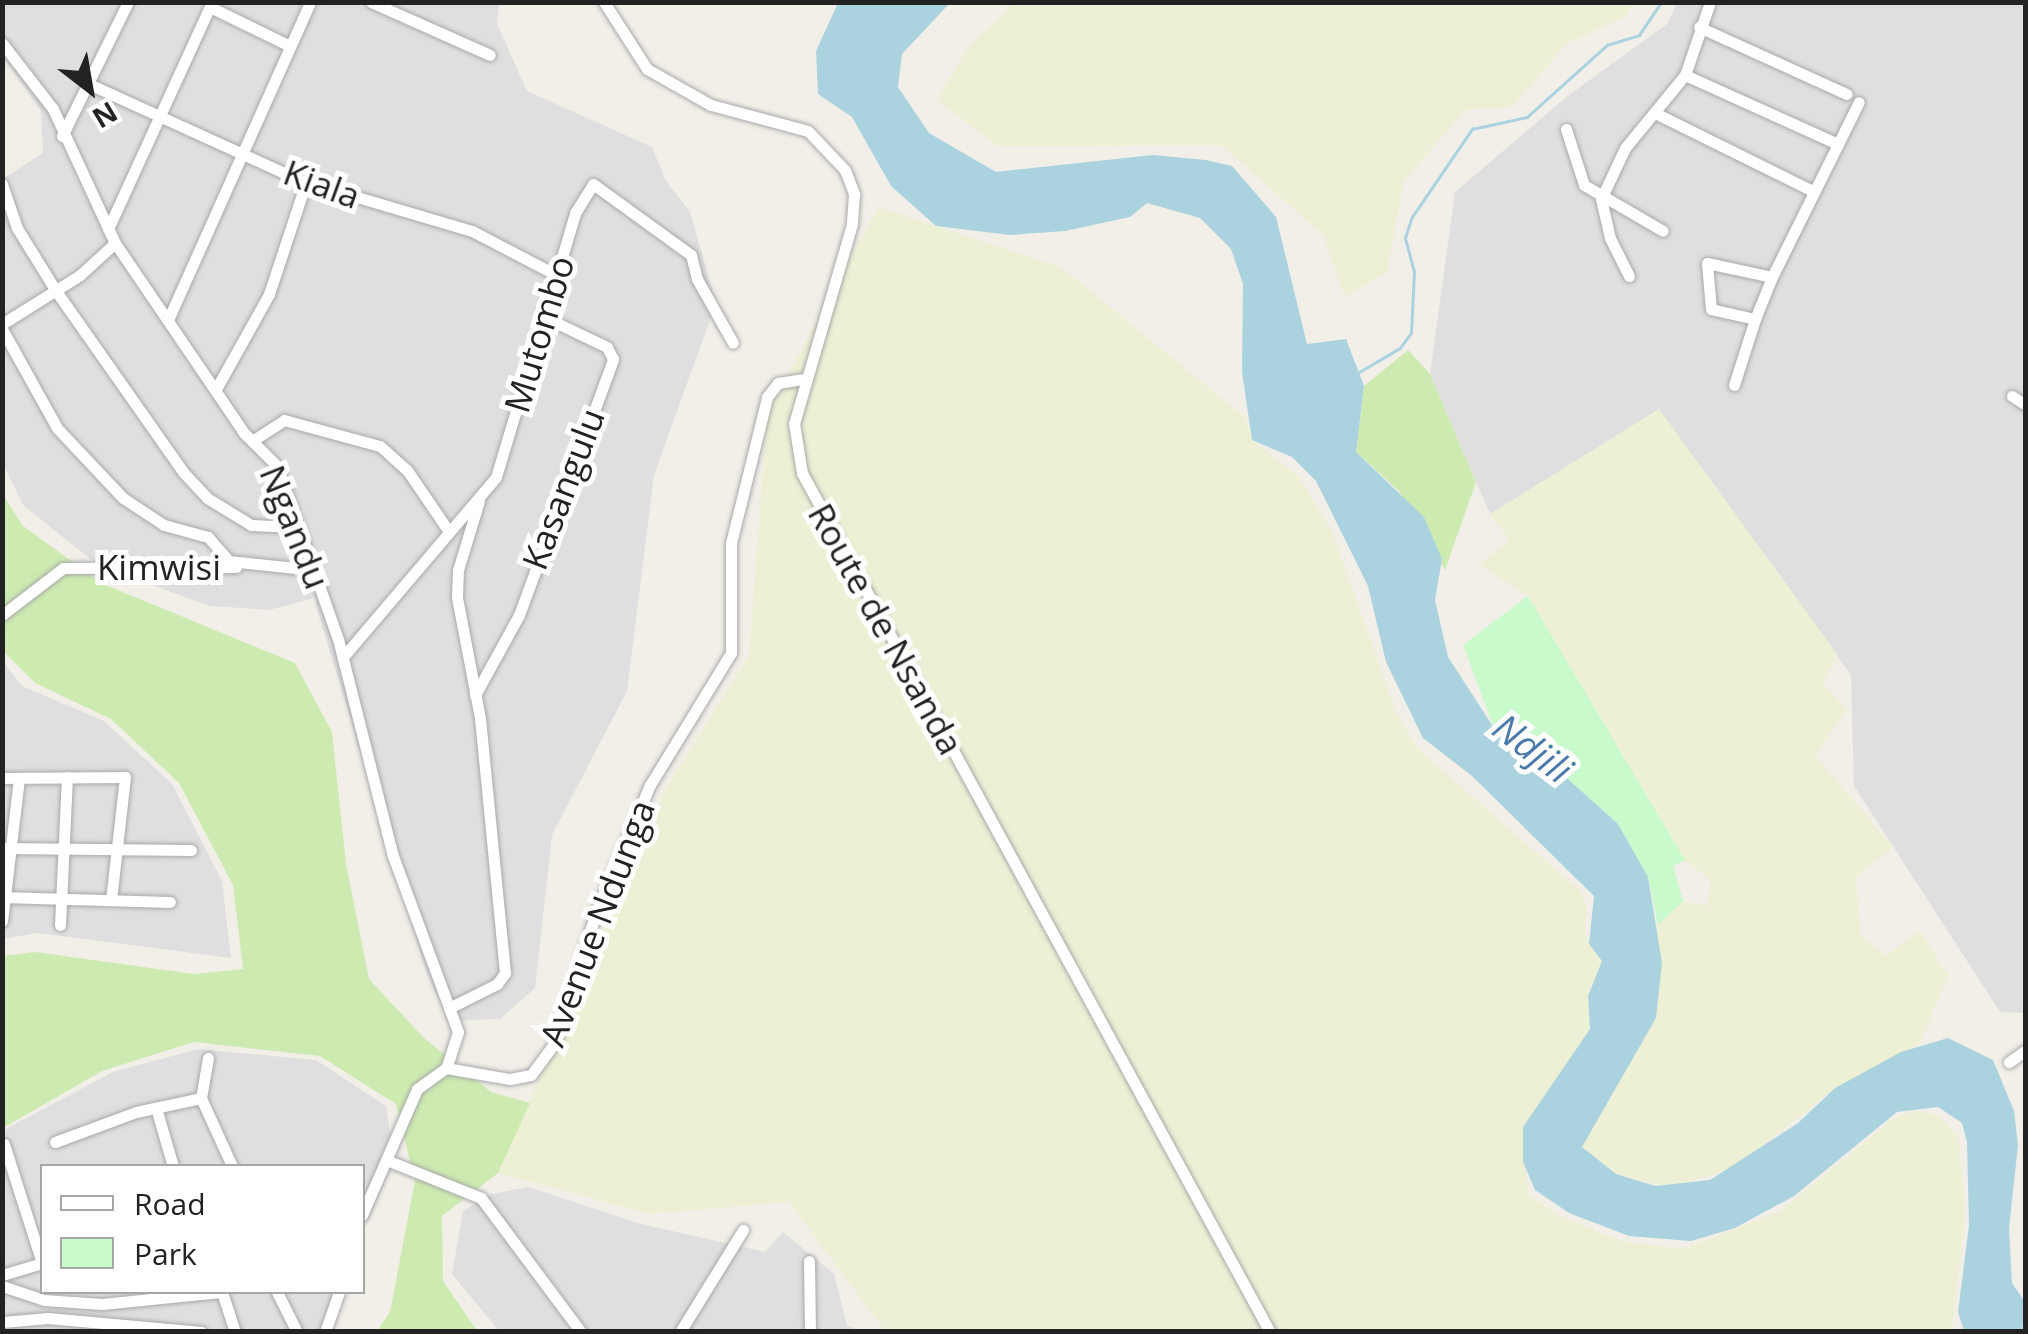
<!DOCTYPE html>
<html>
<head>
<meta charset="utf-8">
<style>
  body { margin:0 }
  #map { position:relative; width:2028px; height:1334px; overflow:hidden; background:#f2efe9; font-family:"Open Sans",sans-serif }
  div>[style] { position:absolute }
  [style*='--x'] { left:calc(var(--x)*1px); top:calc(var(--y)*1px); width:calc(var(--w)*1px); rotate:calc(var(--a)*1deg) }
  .residential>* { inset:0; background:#e0dfdf }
  .farmland>* { inset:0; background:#eef0d5 }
  .grass>* { inset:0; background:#cdebb0 }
  .park>* { inset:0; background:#c8facc }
  .water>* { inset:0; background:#aad3df }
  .stream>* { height:2.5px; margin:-1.25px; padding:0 1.25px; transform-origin:1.25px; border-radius:1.25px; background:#aad3df }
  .roads { filter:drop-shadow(0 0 2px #a9a9a9) drop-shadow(0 0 2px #a9a9a9) }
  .minor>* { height:11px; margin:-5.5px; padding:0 5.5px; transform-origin:5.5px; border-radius:5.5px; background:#fff }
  span { translate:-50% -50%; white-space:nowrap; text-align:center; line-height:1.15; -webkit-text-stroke:10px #fff; paint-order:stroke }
  .street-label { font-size:35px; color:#222 }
  .water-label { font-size:38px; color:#4a7aab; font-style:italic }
  .frame { position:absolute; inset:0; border:5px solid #222; pointer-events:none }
  .legend { position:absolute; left:40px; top:1164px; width:325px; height:130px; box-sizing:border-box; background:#fff; border:2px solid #a7a7a7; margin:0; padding:12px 18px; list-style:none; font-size:30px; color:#222 }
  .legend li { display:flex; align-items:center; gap:20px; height:50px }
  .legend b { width:50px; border:2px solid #a7a7a7 }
  .north { position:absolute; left:40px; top:40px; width:100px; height:100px; -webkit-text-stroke:8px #fff; paint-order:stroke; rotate:149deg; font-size:28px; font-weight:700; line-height:40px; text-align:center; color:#222 }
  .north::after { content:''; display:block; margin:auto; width:35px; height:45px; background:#222; clip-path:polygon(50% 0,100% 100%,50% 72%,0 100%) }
</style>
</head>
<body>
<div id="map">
  <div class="residential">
    <div style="clip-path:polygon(3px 3px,499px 3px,497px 24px,527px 91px,652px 147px,666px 181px,690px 212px,716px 303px,654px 475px,627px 691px,552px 835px,535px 988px,500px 1019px,449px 1021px,427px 975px,314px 598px,269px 610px,210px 606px,99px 566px,23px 505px,3px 464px,3px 179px,43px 153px,41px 111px,3px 57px)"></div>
    <div style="clip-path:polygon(1677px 3px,2025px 3px,2025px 1013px,2000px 1012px,1854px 786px,1851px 675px,1659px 410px,1490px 514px,1430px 374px,1455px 192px,1569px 95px,1667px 24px)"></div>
    <div style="clip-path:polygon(2px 660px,22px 686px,104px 721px,172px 784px,222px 881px,231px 958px,38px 933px,3px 939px)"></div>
    <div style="clip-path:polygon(198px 1049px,316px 1060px,386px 1106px,394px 1160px,363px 1233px,362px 1166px,42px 1166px,42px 1292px,344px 1292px,331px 1331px,3px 1332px,2px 1131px,113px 1072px)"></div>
    <div style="clip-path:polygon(528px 1187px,641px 1224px,765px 1252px,783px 1232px,834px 1274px,847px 1325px,859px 1331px,499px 1331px,452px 1274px,463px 1211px,491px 1194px)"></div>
  </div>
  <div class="farmland">
    <div style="clip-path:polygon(1014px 3px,1014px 2px,1633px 3px,1627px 16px,1566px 44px,1512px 107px,1465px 110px,1404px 181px,1387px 272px,1345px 297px,1323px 235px,1221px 145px,998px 146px,937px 100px,967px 49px)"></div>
    <div style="clip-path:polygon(878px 207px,1061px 267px,1246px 418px,1252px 440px,1298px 476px,1332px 531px,1396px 712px,1419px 750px,1578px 889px,1587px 905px,1585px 934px,1602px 961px,1588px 996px,1590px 1029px,1523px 1127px,1528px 1194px,1558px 1215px,1624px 1242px,1683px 1249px,1782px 1210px,1891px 1120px,1915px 1110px,1938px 1115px,1959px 1138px,1965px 1214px,1952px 1331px,886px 1332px,789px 1202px,650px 1214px,498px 1173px,664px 792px,749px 655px,767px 414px)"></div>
    <div style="clip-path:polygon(1659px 409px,1837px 654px,1823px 684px,1847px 710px,1815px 755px,1893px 847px,1856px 877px,1861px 935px,1886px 956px,1920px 930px,1948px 975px,1920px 1044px,1835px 1088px,1736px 1167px,1671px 1188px,1616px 1174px,1581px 1147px,1656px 1018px,1658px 925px,1683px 901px,1707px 906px,1710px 880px,1685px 860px,1528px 596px,1479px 565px,1510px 540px,1490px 514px)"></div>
  </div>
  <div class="grass">
    <div style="clip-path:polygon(1408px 350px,1430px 374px,1476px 482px,1445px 570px,1399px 491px,1356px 452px,1364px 386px)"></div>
    <div style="clip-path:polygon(2px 493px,22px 525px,101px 583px,295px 663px,332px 732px,346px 864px,369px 979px,424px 1038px,491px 1092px,530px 1103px,498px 1173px,442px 1216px,443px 1281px,477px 1331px,377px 1331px,390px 1312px,415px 1181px,396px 1104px,320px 1056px,194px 1042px,102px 1071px,3px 1128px,3px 956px,35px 952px,194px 974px,243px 969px,233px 885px,179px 783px,111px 719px,35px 683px,3px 651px)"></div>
  </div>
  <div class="park">
    <div style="clip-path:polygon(1528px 596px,1685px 860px,1673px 866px,1683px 901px,1658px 925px,1648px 877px,1618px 824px,1558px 770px,1494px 728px,1463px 645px)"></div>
  </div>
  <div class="water">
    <div style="clip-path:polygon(838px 3px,950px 3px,902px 54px,898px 87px,929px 133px,996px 172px,1153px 155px,1206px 160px,1232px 166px,1276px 217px,1307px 344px,1346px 339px,1364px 386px,1356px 452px,1424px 517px,1442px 559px,1435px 600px,1448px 657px,1494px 728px,1558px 770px,1618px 824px,1648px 877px,1662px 963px,1656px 1018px,1582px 1147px,1616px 1174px,1655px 1186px,1710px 1180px,1798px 1123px,1835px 1088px,1901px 1052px,1948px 1038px,1993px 1060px,2014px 1111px,2018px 1145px,2009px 1229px,2012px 1283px,2025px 1302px,2022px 1331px,1964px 1331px,1958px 1312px,1969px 1225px,1967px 1142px,1962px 1123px,1938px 1107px,1897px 1112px,1794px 1196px,1735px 1228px,1691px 1241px,1629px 1236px,1569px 1213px,1535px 1190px,1523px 1162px,1523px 1127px,1590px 1029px,1588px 996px,1602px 961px,1589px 944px,1594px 896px,1472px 776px,1423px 738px,1386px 662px,1368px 586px,1316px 481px,1292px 457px,1252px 440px,1242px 372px,1243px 284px,1231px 249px,1200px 218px,1147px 203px,1130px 217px,1065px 231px,1010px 235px,936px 226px,891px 186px,852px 117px,818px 94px,816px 51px)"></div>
  </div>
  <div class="stream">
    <div style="--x:1354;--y:375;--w:53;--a:-30.4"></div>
    <div style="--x:1400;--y:348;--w:19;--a:-54"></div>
    <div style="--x:1411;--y:333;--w:61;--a:-87.2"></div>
    <div style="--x:1414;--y:272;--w:35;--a:-105"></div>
    <div style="--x:1405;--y:238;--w:22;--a:-72"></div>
    <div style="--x:1412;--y:217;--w:107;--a:-55.7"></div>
    <div style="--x:1472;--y:129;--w:56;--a:-12.3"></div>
    <div style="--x:1527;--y:117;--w:108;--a:-42"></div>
    <div style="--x:1607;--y:45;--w:34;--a:-17"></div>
    <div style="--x:1639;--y:35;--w:40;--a:-56"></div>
  </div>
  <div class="roads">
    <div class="minor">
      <div style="--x:371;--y:2;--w:130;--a:24"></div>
      <div style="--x:604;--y:2;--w:80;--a:57.3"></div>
      <div style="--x:647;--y:69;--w:73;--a:29.4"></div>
      <div style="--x:711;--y:105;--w:100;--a:15"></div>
      <div style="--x:808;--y:131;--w:54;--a:46.5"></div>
      <div style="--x:845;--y:170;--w:26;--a:69"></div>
      <div style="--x:854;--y:194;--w:30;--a:94"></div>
      <div style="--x:852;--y:224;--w:207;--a:106.2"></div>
      <div style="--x:794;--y:423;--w:51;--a:80.9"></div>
      <div style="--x:802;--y:473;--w:978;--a:61.42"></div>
      <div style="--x:210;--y:7;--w:89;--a:26"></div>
      <div style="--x:1699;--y:27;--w:162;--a:24.4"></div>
      <div style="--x:2;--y:43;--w:83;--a:52.3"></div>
      <div style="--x:53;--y:109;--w:148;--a:65.2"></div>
      <div style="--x:115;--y:243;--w:230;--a:55.8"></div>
      <div style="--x:244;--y:433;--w:47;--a:45"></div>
      <div style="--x:277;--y:466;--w:183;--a:70.6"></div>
      <div style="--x:338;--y:639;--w:224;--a:75.8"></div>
      <div style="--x:393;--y:856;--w:188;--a:69.7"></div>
      <div style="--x:458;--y:1032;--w:38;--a:108"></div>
      <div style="--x:1685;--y:75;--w:168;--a:24.3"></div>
      <div style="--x:89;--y:84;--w:232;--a:24.5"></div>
      <div style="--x:300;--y:180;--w:179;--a:16.5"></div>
      <div style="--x:472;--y:231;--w:97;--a:27.6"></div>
      <div style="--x:1657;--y:114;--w:174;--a:26.3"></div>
      <div style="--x:1566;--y:129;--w:59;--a:72.2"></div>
      <div style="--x:1584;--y:185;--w:91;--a:30.2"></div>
      <div style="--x:62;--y:136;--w:149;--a:-63.8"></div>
      <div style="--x:2;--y:184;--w:46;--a:71.2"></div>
      <div style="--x:17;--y:228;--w:74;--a:58.2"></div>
      <div style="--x:56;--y:291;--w:221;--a:54.9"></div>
      <div style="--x:183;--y:472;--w:35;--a:47"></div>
      <div style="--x:207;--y:498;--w:52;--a:31.5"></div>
      <div style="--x:251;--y:525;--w:46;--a:2.5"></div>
      <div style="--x:108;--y:229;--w:250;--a:-65.4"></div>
      <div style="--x:1707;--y:263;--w:66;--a:12.2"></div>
      <div style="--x:1772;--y:277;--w:45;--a:112"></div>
      <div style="--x:1755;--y:319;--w:45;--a:-167.2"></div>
      <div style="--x:1711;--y:309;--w:46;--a:-95"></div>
      <div style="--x:1629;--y:276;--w:42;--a:-116.6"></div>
      <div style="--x:1610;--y:238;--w:40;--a:-103"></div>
      <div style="--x:1601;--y:199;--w:56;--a:-64.8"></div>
      <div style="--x:1625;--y:148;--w:94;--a:-50.6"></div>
      <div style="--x:1685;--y:75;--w:77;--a:-71.1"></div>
      <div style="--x:1772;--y:277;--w:195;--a:-63.6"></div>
      <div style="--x:168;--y:320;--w:348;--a:-65.9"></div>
      <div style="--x:2;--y:324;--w:92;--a:-32.1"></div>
      <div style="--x:80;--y:275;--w:47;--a:-42.4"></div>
      <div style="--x:2;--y:329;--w:113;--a:60.9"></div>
      <div style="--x:57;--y:428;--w:96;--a:46.7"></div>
      <div style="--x:123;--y:498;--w:49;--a:33.4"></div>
      <div style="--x:164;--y:525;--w:46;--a:15.3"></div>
      <div style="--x:208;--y:537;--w:32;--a:49"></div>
      <div style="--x:229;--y:561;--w:86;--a:6"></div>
      <div style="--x:1734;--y:385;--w:69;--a:-72.3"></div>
      <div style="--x:216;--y:389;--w:109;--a:-60.8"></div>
      <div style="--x:269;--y:294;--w:118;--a:-71.7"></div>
      <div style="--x:2012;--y:396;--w:17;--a:33"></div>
      <div style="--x:252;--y:441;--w:38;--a:-33"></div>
      <div style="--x:284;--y:420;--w:99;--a:15.2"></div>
      <div style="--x:380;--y:446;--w:36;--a:42"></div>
      <div style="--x:407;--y:470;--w:73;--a:55.7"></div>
      <div style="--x:2;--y:615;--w:77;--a:-37.6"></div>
      <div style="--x:63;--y:568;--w:173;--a:-0.3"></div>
      <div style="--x:343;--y:657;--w:236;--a:-49.6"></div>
      <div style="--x:496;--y:477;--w:276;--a:-73.3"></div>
      <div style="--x:575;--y:213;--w:34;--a:-58"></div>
      <div style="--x:593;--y:184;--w:121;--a:35.9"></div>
      <div style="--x:691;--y:255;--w:25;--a:76"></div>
      <div style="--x:697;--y:279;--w:73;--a:60.6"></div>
      <div style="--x:475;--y:695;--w:91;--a:-61.2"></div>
      <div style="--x:519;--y:615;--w:273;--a:-69.8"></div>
      <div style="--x:613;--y:359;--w:13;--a:-117"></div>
      <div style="--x:607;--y:347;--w:70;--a:-154.5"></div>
      <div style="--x:2;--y:778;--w:123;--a:-0.5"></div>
      <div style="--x:125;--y:777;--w:123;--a:96.5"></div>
      <div style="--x:2;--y:848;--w:189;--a:0.6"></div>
      <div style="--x:2;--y:897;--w:168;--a:1.7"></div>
      <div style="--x:2;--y:921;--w:143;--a:-83.2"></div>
      <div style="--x:60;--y:925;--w:148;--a:-87.3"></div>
      <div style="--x:449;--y:1008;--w:54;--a:-26.6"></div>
      <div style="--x:497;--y:984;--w:14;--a:-54"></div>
      <div style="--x:505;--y:973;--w:256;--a:-95.6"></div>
      <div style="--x:480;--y:718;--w:123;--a:-100.8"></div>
      <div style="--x:457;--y:597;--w:27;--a:-88"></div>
      <div style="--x:458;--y:570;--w:72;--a:-73.1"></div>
      <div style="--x:208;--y:1058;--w:41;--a:99.9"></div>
      <div style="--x:201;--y:1098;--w:75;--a:65.5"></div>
      <div style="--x:2009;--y:1062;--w:21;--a:-35"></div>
      <div style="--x:156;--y:1108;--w:60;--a:73.7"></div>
      <div style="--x:55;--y:1142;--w:86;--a:-20.3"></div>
      <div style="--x:136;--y:1112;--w:66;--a:-12.2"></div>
      <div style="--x:4;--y:1144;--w:125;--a:72.3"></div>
      <div style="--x:389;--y:1161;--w:99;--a:21.9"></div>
      <div style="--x:481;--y:1198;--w:167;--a:53.3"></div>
      <div style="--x:362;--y:1215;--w:137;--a:-66.4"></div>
      <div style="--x:417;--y:1089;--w:36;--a:-36"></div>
      <div style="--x:446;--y:1068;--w:65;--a:9.8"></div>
      <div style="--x:510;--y:1079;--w:21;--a:-11"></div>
      <div style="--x:531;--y:1075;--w:42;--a:-53.7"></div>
      <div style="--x:556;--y:1041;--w:135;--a:-72.8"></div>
      <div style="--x:596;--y:912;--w:138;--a:-67"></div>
      <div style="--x:650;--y:785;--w:155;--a:-58.5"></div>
      <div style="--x:731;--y:653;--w:110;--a:-90"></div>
      <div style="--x:731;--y:543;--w:150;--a:-76.1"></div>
      <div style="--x:767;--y:397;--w:18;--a:-52"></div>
      <div style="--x:778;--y:383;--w:25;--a:-9"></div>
      <div style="--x:809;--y:1261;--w:71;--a:89.2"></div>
      <div style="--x:2;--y:1275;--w:42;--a:-16.7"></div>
      <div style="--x:2;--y:1286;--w:44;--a:18.4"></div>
      <div style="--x:44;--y:1300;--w:58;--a:3.9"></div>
      <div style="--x:102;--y:1304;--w:119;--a:-5.8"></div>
      <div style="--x:222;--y:1292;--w:42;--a:72"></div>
      <div style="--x:277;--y:1292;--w:45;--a:63.4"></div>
      <div style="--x:2;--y:1322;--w:46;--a:-5"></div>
      <div style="--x:48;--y:1318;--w:154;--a:5.2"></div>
      <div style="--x:325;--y:1332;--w:42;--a:-70.7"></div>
      <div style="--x:680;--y:1332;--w:120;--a:-58.3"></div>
    </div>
  </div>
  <div class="street-label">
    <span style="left:322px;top:184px;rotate:20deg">Kiala</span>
    <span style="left:539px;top:334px;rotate:-73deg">Mutombo</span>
    <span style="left:563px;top:489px;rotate:-69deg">Kasangulu</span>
    <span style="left:295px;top:527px;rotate:68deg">Ngandu</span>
    <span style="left:159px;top:567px">Kimwisi</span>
    <span style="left:886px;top:629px;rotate:61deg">Route de Nsanda</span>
    <span style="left:597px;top:923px;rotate:-69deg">Avenue Ndunga</span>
  </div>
  <div class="water-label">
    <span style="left:1533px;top:748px;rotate:37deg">Ndjili</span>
  </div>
  <div class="frame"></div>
  <ul class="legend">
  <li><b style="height:12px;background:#fff"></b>Road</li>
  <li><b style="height:28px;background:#c8facc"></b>Park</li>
  </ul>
  <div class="north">N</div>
</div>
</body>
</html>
